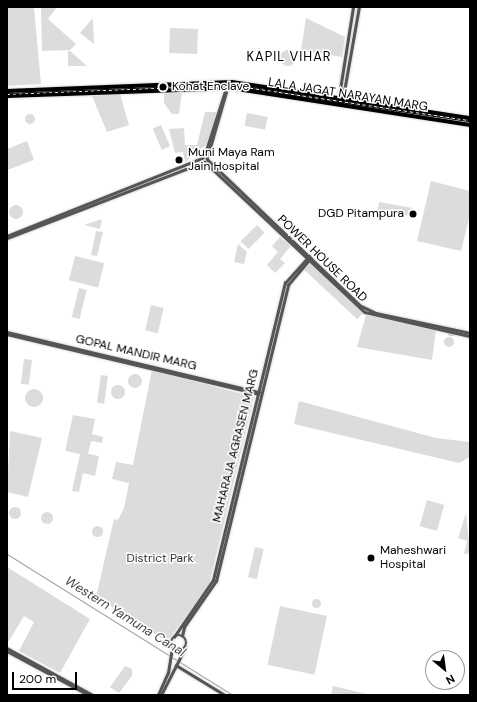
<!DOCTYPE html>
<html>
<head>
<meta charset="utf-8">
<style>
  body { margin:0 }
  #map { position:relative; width:477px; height:702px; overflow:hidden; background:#fff; font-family:"DM Sans",sans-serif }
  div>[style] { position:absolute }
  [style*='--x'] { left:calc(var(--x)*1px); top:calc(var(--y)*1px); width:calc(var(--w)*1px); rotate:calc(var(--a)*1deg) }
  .green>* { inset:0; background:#dcdcdc; transform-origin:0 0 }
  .round { border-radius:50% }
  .stream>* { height:1px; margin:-0.5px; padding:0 0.5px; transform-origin:0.5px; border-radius:0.5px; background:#a3a3a3 }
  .roads { filter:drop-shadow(0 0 1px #dbdbdb) drop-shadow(0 0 1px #dbdbdb) }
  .minor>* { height:2.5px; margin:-1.25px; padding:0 1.25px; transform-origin:1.25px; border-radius:1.25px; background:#555 }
  .minor>.ring { margin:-1.25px; padding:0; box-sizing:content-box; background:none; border:2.5px solid #555; border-radius:50% }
  .major>* { height:3.5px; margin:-1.75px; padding:0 1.75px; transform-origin:1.75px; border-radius:1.75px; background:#000 }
  .rail>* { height:2.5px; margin-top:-1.25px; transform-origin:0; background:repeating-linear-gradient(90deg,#fff 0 3px,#000 0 6px); box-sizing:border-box; border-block:1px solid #000 }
  .dots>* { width:11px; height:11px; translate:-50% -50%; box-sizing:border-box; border:2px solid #fff; border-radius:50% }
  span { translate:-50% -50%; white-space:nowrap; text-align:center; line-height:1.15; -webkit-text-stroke:3px #fff; paint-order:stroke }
  .poi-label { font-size:12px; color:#000 }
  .left { translate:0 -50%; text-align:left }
  .right { translate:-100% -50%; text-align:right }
  .street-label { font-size:12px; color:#000 }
  .park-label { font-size:12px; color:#333 }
  .neighbourhood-label { font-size:13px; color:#000; letter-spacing:1px }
  .water-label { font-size:13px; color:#444; font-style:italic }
  .frame { position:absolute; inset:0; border:8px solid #000; pointer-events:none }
  .north { position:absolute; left:425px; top:650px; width:40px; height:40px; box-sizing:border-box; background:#fff; border:1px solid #999; border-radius:50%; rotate:151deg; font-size:11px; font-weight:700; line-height:16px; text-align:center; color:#000 }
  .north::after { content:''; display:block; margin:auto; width:14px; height:18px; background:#000; clip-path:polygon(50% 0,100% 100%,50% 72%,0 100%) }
  .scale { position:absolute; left:12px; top:672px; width:65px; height:18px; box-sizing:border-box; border:2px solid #000; border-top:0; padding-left:5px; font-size:12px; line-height:14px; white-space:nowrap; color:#000; -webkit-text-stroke:3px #fff; paint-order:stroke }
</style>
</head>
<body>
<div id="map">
  <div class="green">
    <div style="clip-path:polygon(7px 7px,34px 8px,41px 84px,7px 86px)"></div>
    <div style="clip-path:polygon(57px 7px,48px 19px,76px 44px,70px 50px,42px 51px,41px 8px)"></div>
    <div style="clip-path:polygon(306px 18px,345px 37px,342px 57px,301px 50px)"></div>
    <div style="clip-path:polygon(92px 19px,93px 20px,94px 44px,80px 33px)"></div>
    <div style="left:198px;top:29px;width:25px;height:28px;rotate:92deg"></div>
    <div class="round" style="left:280px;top:50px;width:16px;height:16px"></div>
    <div style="clip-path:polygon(68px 51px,70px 51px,87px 66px,68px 66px)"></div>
    <div style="clip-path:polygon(182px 92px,179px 114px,172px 114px,164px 103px,164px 94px)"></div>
    <div style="clip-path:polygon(120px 94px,129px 125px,107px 132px,92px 96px)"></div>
    <div style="clip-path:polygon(205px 112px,218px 112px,208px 143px,185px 162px,183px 152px,175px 153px,169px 129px,184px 128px,185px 145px,197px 145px)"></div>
    <div style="left:247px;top:113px;width:21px;height:13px;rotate:11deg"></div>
    <div class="round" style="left:25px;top:114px;width:10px;height:10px"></div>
    <div style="left:161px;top:125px;width:23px;height:9px;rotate:67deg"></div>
    <div style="clip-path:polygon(27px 141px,34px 160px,7px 170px,7px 149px)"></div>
    <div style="clip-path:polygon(431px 181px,470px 191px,470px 215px,461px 251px,417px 241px)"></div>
    <div style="left:379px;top:202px;width:34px;height:8px;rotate:10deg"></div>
    <div class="round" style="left:9px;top:205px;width:14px;height:14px"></div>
    <div style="clip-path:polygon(102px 219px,100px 229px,84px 225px)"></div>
    <div style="left:257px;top:225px;width:11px;height:23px;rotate:45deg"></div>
    <div style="clip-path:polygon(96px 231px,103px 232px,97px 256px,91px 255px)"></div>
    <div style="clip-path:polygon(280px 237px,291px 246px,280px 259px,285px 263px,275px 273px,267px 265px,278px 252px,272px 246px)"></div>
    <div style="clip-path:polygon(238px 244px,247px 252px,244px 264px,234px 262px)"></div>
    <div style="left:75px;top:256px;width:30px;height:25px;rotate:14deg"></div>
    <div style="left:310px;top:263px;width:73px;height:9px;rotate:43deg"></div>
    <div style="left:79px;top:288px;width:8px;height:30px;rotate:14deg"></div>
    <div style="left:151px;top:305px;width:13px;height:26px;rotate:13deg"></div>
    <div style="clip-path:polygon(366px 315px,436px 330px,432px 360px,357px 347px)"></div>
    <div class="round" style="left:444px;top:337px;width:10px;height:10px"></div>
    <div style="left:24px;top:359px;width:8px;height:25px;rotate:7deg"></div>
    <div style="clip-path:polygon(152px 370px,254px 397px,209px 585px,167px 642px,96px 597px,114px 519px,118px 520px,124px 508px,129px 483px,112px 479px,116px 462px,133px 465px)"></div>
    <div class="round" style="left:128px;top:374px;width:14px;height:14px"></div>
    <div style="left:101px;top:375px;width:7px;height:28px;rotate:8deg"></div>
    <div class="round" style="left:111px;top:385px;width:14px;height:14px"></div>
    <div class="round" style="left:25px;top:389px;width:18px;height:18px"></div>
    <div style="clip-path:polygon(299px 401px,436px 438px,470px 442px,470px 457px,459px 463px,294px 424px)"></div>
    <div style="clip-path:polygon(73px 415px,95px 419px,92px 434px,103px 437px,102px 443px,91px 441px,88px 454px,99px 456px,95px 476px,83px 473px,79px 492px,72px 491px,80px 454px,65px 451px)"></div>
    <div style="clip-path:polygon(10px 431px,42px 438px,28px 497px,7px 492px)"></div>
    <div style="left:427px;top:500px;width:18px;height:27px;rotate:16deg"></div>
    <div class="round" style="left:9px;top:507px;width:12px;height:12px"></div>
    <div class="round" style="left:41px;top:512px;width:12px;height:12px"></div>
    <div style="clip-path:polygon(466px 513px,470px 553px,464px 554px,467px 541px,458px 538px)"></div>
    <div class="round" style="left:91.5px;top:525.5px;width:11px;height:11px"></div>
    <div style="left:255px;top:547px;width:9px;height:31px;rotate:13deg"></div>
    <div style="clip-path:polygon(7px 567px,90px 619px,60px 673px,19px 651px,34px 622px,24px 616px,7px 644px)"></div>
    <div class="round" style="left:311.5px;top:598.5px;width:9px;height:9px"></div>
    <div style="left:280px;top:606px;width:48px;height:60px;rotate:12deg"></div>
    <div style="clip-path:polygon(125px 666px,132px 669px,132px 676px,119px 693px,110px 687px)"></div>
    <div style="clip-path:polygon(333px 686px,371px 695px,331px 695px)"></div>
  </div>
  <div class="stream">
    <div style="--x:448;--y:334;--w:5;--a:11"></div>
    <div style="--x:7;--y:554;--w:266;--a:32"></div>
  </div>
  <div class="roads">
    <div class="minor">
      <div style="--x:338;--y:102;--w:96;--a:-81"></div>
      <div style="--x:342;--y:103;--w:97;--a:-80"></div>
      <div style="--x:204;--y:157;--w:72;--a:-72.3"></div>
      <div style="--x:207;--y:158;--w:79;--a:-73.9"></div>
      <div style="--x:207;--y:159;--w:213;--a:43.7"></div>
      <div style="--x:361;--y:306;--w:17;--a:25"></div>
      <div style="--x:376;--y:313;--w:96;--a:12"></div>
      <div style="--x:205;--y:162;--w:219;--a:43.2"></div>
      <div style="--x:365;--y:312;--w:108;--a:12.9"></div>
      <div style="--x:7;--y:236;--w:210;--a:-21.8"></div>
      <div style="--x:7;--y:238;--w:211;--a:-21.1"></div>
      <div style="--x:7;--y:332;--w:259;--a:13.4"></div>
      <div style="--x:7;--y:334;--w:258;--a:13.4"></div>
      <div class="ring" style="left:171px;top:635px;width:13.5px;height:13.5px"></div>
      <div style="--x:182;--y:636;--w:9;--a:-77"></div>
      <div style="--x:184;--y:627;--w:56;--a:-55.2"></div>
      <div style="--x:216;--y:581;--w:305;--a:-76.3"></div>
      <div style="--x:288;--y:285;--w:35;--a:-50"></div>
      <div style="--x:174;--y:637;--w:69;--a:-55.6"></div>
      <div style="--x:213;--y:580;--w:306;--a:-76.4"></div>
      <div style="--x:285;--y:283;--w:36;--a:-48"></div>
      <div style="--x:7;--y:648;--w:98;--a:28.7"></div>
      <div style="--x:7;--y:651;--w:93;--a:28.2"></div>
      <div style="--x:176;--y:665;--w:57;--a:31.5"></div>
      <div style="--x:158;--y:695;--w:24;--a:-66"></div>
      <div style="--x:168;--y:673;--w:26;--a:-81"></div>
      <div style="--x:161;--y:695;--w:53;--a:-62.9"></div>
    </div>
    <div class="major">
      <div style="--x:7;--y:91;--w:225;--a:-2.3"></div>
      <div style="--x:232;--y:82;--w:241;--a:8.6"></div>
      <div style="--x:7;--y:96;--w:224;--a:-2"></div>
      <div style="--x:231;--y:88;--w:242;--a:8.8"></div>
    </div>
  </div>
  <div class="rail">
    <div style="--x:7;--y:94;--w:225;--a:-2.3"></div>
    <div style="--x:232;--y:85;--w:241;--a:8.4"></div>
  </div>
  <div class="dots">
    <div style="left:163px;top:87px;background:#000"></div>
    <div style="left:179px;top:160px;background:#000"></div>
    <div style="left:413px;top:214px;background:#000"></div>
    <div style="left:371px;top:558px;background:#000"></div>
  </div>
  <div class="poi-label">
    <span class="left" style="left:172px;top:87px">Kohat Enclave</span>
    <span class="left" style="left:188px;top:160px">Muni Maya Ram<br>Jain Hospital</span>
    <span class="right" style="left:404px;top:214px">DGD Pitampura</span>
    <span class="left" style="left:380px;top:558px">Maheshwari<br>Hospital</span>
  </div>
  <div class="street-label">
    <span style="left:348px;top:95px;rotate:9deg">LALA JAGAT NARAYAN MARG</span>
    <span style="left:322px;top:259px;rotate:44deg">POWER HOUSE ROAD</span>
    <span style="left:136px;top:353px;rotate:13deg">GOPAL MANDIR MARG</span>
    <span style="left:236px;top:446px;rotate:-76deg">MAHARAJA AGRASEN MARG</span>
  </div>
  <div class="park-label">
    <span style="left:160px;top:559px">District Park</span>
  </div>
  <div class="neighbourhood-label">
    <span style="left:289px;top:57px">KAPIL VIHAR</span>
  </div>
  <div class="water-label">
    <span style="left:125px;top:617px;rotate:32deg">Western Yamuna Canal</span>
  </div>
  <div class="frame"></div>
  <div class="north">N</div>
  <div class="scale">200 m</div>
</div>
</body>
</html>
